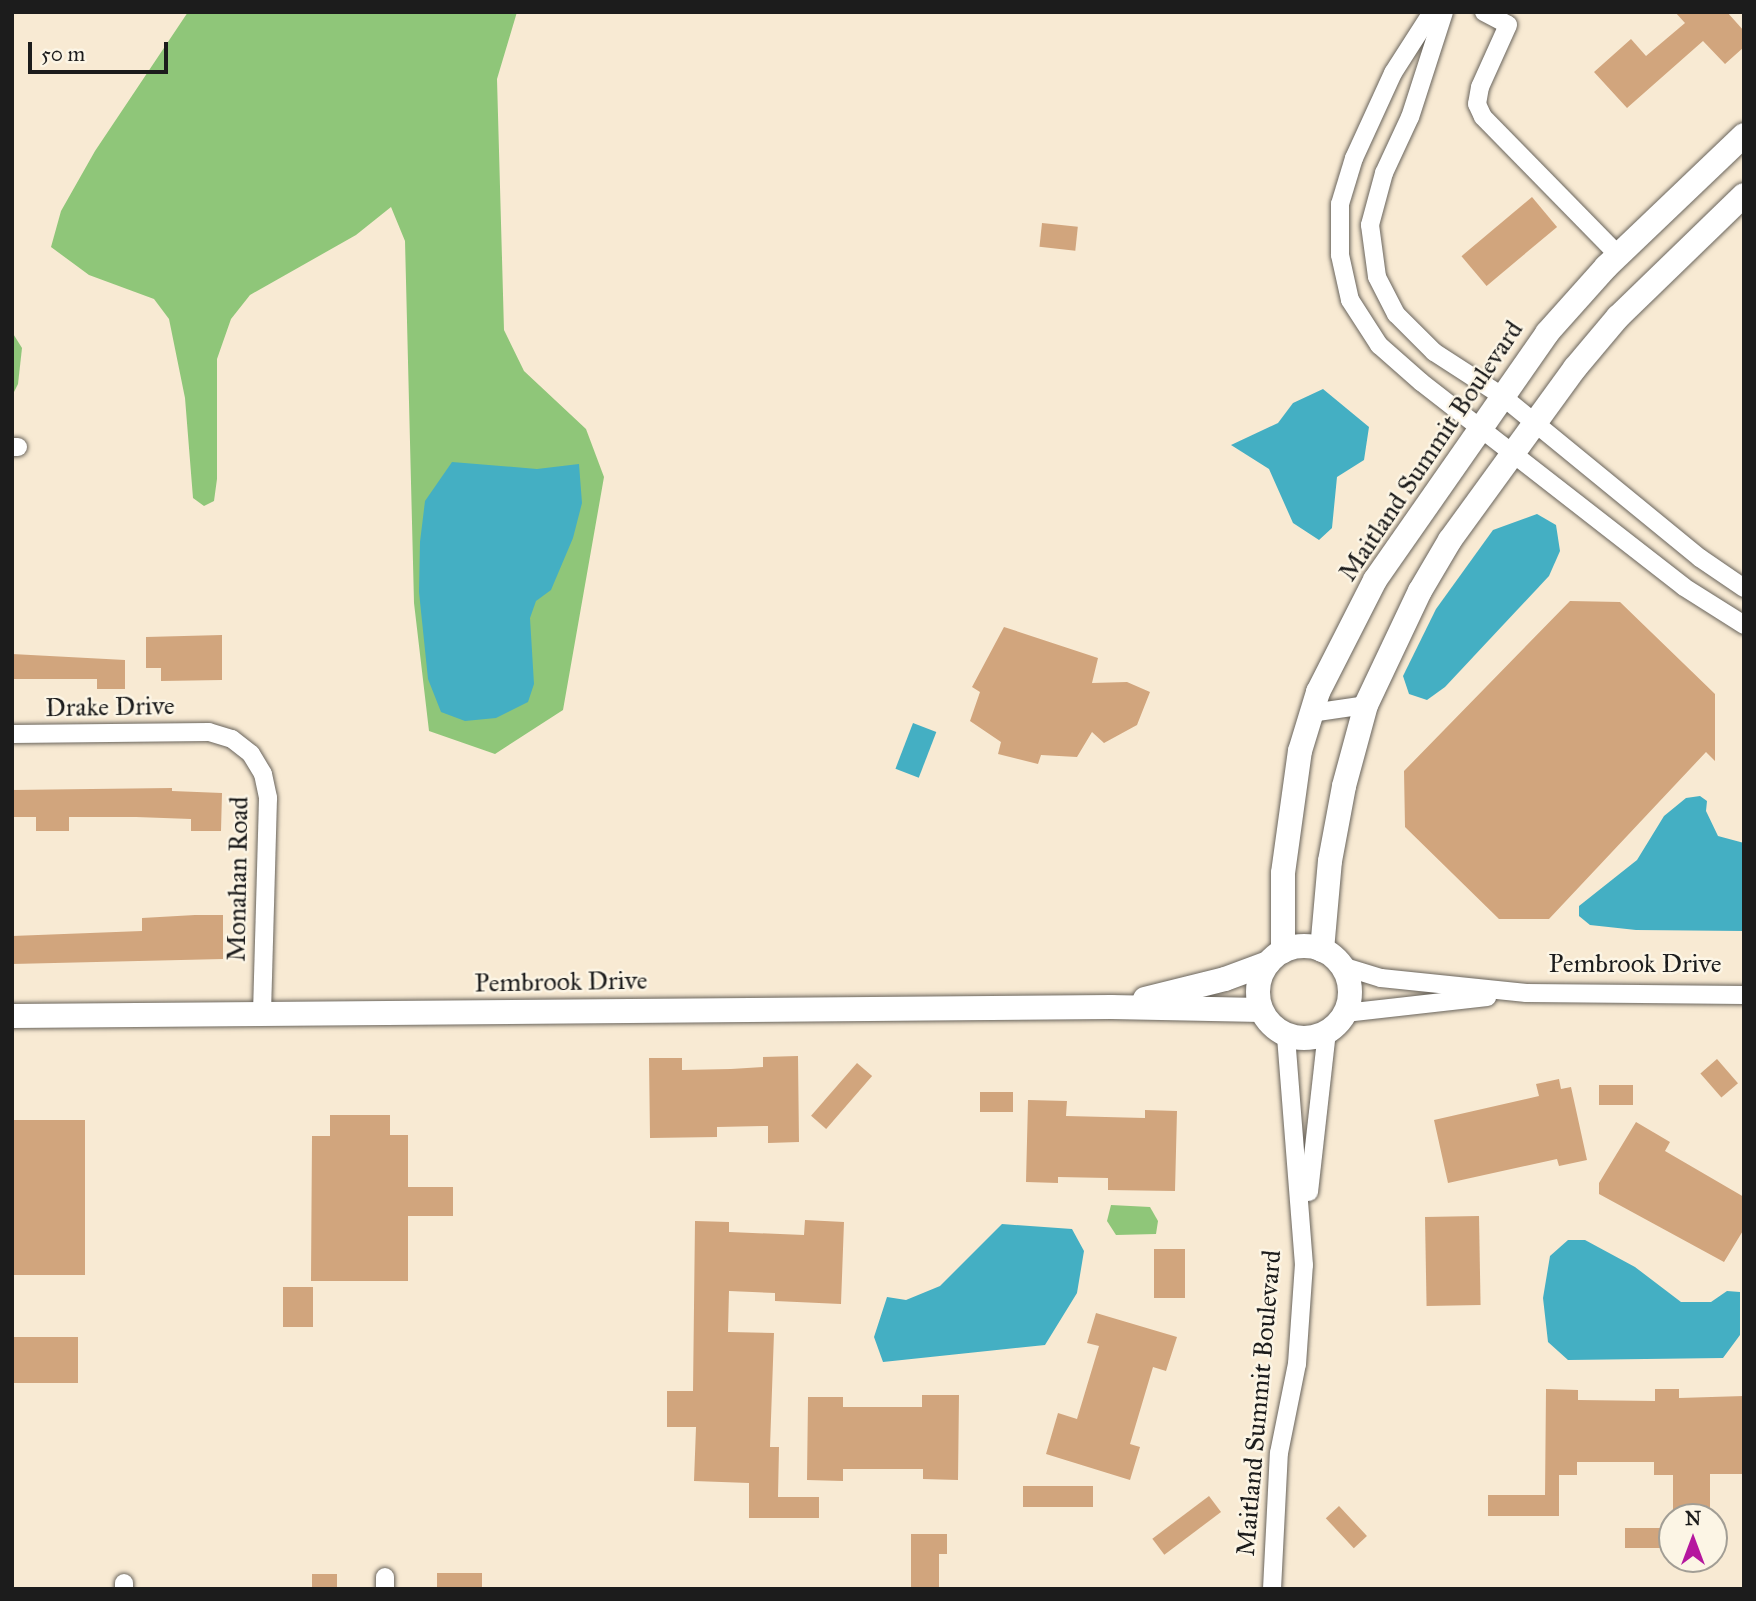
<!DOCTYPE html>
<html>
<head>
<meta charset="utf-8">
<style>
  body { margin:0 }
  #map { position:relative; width:1756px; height:1601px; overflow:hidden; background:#f8ead3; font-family:"IM FELL Great Primer",serif }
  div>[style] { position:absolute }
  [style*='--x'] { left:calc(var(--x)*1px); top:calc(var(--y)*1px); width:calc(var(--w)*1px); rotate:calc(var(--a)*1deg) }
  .green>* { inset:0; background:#8fc679 }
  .water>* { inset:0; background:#44afc3; transform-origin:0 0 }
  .building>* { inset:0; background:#d1a57d; transform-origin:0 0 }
  .roads { filter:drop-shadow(0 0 2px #69645c) drop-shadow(0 0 2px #69645c) }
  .street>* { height:18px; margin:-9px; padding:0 9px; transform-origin:9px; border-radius:9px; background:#fff }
  .secondary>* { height:24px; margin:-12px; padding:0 12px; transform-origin:12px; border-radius:12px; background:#fff }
  .secondary>.ring { margin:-12px; padding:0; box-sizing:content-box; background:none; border:24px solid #fff; border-radius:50% }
  span { translate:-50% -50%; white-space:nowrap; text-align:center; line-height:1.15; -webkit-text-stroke:5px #fcf5e5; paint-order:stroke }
  .street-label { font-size:26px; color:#1c1c1c }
  .frame { position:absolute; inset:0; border:14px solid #1c1c1c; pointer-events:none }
  .north { position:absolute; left:1658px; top:1503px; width:70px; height:70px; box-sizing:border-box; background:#fcf5e5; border:2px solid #a29e95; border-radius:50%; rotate:0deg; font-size:19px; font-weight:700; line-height:28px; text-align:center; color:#1c1c1c }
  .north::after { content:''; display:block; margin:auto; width:24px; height:32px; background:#b5179e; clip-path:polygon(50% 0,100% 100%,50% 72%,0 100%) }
  .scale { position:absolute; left:28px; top:42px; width:140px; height:32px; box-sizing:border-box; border:4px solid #1c1c1c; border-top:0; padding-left:9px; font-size:21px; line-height:24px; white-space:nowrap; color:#1c1c1c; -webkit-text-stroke:5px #fcf5e5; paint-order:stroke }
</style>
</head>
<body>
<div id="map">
  <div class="green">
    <div style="clip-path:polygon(188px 12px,517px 12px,497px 79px,504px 330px,524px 371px,586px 429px,604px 477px,563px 710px,495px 754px,429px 731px,414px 603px,405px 241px,391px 207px,356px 235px,250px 295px,231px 319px,217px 359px,217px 479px,214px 501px,204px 506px,193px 498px,185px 398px,169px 319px,154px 299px,89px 275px,51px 247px,61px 211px,95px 151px)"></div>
    <div style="clip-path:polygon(12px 332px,22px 348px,18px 384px,12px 396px)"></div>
    <div style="clip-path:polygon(1111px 1205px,1150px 1207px,1158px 1221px,1156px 1234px,1116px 1235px,1107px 1221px)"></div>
  </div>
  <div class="water">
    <div style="clip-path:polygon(1323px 389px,1369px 427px,1364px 460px,1337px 477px,1332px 528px,1319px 540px,1293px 523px,1269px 469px,1231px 445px,1278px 423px,1293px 403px)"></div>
    <div style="clip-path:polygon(452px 462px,537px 469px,579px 464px,582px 503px,573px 538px,551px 590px,536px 601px,530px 618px,534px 684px,528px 702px,496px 718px,465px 721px,441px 712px,428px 679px,419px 592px,420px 542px,425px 501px)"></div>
    <div style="clip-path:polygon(1537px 514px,1556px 525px,1560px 551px,1549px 576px,1445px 687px,1427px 700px,1409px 694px,1403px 676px,1436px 609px,1493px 530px)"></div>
    <div style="left:913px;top:723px;width:25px;height:49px;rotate:21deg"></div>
    <div style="clip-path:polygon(1700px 796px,1707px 801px,1706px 811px,1718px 836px,1744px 843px,1744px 931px,1636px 930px,1590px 925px,1579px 916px,1579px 906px,1637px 860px,1664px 816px,1686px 798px)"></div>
    <div style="clip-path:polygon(1002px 1224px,1072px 1229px,1084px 1251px,1077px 1293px,1045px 1345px,883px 1362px,874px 1337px,887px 1297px,906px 1300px,940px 1286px)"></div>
    <div style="clip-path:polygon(1568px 1240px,1585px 1240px,1635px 1267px,1681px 1302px,1711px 1302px,1727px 1291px,1740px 1292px,1740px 1335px,1723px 1358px,1568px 1360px,1548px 1342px,1543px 1298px,1550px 1256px)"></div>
  </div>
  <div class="building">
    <div style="clip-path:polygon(1675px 12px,1727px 12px,1744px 31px,1744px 47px,1725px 64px,1703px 41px,1627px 108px,1594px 72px,1631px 39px,1646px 56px,1685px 23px)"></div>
    <div style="left:1532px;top:197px;width:39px;height:92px;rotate:50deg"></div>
    <div style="left:1042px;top:223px;width:36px;height:24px;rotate:6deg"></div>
    <div style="clip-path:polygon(1570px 601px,1620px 602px,1715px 694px,1715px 761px,1706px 752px,1549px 919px,1499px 919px,1405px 827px,1404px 771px)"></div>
    <div style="clip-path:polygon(1004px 627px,1098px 658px,1092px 683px,1127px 682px,1150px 692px,1137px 725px,1104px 743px,1092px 732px,1077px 757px,1041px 755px,1038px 764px,998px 754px,1001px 742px,970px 721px,980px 692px,972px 687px)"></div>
    <div style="clip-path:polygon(222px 635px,222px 680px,161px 681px,161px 668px,146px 668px,146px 637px)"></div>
    <div style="clip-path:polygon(12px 654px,125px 660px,125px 689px,97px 689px,97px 679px,12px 679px)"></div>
    <div style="clip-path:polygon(172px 788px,172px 791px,222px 793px,221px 831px,191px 831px,191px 819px,136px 817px,69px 817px,69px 831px,36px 831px,36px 817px,12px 817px,12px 790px)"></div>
    <div style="clip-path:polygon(195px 915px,223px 915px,223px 959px,12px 964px,12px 936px,142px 931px,142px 918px)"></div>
    <div style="clip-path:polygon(798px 1056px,799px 1142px,768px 1143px,768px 1126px,717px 1127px,717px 1137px,650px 1138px,649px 1058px,682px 1058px,682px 1070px,731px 1069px,763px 1067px,763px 1057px)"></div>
    <div style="left:1717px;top:1059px;width:32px;height:22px;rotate:49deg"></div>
    <div style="left:857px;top:1063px;width:20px;height:70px;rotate:41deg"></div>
    <div style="clip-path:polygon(1559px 1079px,1561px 1089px,1571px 1087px,1587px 1160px,1559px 1166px,1557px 1159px,1448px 1183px,1434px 1120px,1539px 1096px,1536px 1084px)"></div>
    <div style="left:1599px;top:1085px;width:34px;height:20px"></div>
    <div style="left:980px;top:1092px;width:33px;height:20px"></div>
    <div style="clip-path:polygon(1028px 1100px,1067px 1101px,1066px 1116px,1145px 1118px,1145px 1110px,1177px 1111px,1175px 1191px,1108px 1190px,1108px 1178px,1058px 1177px,1058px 1183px,1026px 1182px)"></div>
    <div style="clip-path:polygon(330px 1115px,390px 1115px,390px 1135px,408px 1135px,408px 1187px,453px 1187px,453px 1216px,408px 1216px,408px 1281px,311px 1281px,312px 1136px,330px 1136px)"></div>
    <div style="left:12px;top:1120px;width:73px;height:155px"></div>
    <div style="clip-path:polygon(1636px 1122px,1670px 1142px,1665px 1151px,1744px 1197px,1744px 1229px,1724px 1262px,1599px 1194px,1599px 1183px)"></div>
    <div style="left:1479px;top:1216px;width:89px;height:54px;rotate:89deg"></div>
    <div style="clip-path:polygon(805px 1220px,844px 1222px,841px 1304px,775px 1301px,775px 1293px,729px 1291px,728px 1332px,774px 1333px,770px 1447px,779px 1447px,778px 1497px,819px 1497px,819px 1518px,749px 1518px,749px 1483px,694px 1481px,696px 1427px,667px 1427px,667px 1391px,693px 1391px,695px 1221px,729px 1222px,729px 1232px,804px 1235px)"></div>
    <div style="left:1154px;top:1249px;width:31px;height:49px"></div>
    <div style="left:283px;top:1287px;width:30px;height:40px"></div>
    <div style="clip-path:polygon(1096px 1313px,1177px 1337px,1166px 1371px,1153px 1367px,1130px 1444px,1140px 1447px,1130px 1480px,1046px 1454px,1058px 1413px,1077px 1419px,1099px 1346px,1087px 1343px)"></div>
    <div style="left:12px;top:1337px;width:66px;height:46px"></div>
    <div style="clip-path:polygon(1546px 1389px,1578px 1390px,1578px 1400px,1655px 1401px,1655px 1389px,1679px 1389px,1679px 1398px,1744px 1396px,1744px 1474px,1710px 1474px,1710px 1511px,1673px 1511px,1673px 1475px,1654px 1475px,1654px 1462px,1577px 1462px,1577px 1475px,1559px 1475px,1559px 1516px,1488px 1516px,1488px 1495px,1545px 1495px)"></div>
    <div style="clip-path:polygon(922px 1395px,959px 1395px,958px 1480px,923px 1479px,923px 1469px,843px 1469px,843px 1481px,807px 1480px,808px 1397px,843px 1397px,843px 1407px,922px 1407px)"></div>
    <div style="left:1023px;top:1486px;width:70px;height:21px"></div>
    <div style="left:1209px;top:1496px;width:20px;height:71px;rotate:53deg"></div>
    <div style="left:1339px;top:1506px;width:41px;height:18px;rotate:47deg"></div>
    <div style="left:1625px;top:1528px;width:35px;height:20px"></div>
    <div style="clip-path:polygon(911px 1534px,947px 1534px,947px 1554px,939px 1554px,939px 1589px,911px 1589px)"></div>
    <div style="left:437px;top:1573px;width:45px;height:16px"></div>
    <div style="left:312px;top:1574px;width:25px;height:15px"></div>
  </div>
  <div class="roads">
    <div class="street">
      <div style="--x:1432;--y:12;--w:72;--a:122.6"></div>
      <div style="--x:1393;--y:73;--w:94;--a:114.6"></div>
      <div style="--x:1354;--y:158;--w:48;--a:106.9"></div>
      <div style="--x:1340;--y:204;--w:51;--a:90"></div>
      <div style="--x:1340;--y:255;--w:46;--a:77.5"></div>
      <div style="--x:1350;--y:300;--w:54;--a:57.2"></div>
      <div style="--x:1379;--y:345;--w:56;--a:41.4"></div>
      <div style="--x:1421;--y:382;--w:333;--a:37.9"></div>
      <div style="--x:1684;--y:587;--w:71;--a:32.3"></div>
      <div style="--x:1444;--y:12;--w:110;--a:107.9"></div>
      <div style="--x:1410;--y:117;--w:62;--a:114.9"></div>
      <div style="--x:1384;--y:173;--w:54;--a:105.1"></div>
      <div style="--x:1370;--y:225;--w:52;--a:82.3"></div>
      <div style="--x:1377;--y:277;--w:42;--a:62.8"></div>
      <div style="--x:1396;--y:314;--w:54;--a:45"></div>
      <div style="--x:1434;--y:352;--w:81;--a:32.9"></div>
      <div style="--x:1502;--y:396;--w:256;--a:39.3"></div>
      <div style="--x:1700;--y:558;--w:53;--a:34.3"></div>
      <div style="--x:1484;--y:12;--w:27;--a:28"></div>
      <div style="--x:1508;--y:25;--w:68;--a:114.3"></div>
      <div style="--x:1480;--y:87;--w:17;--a:100"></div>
      <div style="--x:1477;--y:104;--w:14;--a:65"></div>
      <div style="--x:1483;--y:117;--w:193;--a:45.6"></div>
      <div style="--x:12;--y:447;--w:6;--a:0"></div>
      <div style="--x:1311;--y:713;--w:56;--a:-8.3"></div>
      <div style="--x:12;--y:734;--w:197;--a:-0.6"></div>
      <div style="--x:209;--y:732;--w:24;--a:17"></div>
      <div style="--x:232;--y:739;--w:24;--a:38"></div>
      <div style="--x:251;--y:754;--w:23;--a:59"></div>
      <div style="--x:263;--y:774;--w:25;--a:78"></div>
      <div style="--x:268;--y:798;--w:217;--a:91.6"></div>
      <div style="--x:1342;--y:966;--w:41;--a:17.1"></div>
      <div style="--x:1381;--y:978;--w:146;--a:5.9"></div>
      <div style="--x:1526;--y:993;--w:218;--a:0.5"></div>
      <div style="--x:1345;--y:1013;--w:143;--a:-6.4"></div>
      <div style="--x:1309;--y:1192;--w:162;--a:-83.6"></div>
      <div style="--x:385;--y:1577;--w:12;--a:90"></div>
      <div style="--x:124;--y:1583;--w:6;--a:90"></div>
      <div style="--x:1272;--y:1589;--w:136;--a:-87.1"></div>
      <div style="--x:1279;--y:1453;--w:91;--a:-78.6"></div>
      <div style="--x:1297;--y:1364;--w:99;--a:-86"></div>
      <div style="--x:1304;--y:1265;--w:232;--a:-94.5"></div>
    </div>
    <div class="secondary">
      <div class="ring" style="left:1258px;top:946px;width:68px;height:68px"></div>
      <div style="--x:1322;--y:950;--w:89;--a:-84.9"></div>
      <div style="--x:1330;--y:861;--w:76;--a:-79.4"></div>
      <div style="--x:1344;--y:786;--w:84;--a:-74.8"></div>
      <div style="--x:1366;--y:705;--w:126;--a:-64.7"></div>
      <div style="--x:1420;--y:591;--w:59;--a:-59.5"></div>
      <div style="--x:1450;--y:540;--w:213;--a:-54"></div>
      <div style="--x:1575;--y:368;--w:67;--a:-49.9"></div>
      <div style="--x:1618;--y:317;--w:175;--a:-44.1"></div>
      <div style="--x:1283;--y:951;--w:78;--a:-90"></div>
      <div style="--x:1283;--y:873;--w:123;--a:-82.1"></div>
      <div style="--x:1300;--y:751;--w:62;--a:-73"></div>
      <div style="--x:1318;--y:692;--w:126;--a:-63"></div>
      <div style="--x:1375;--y:580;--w:301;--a:-55.1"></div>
      <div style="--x:1547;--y:333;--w:89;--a:-48.2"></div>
      <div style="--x:1606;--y:267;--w:191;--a:-43.7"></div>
      <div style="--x:1145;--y:999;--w:82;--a:-14"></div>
      <div style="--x:1225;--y:979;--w:46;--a:-20.4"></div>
      <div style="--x:12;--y:1016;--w:1099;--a:-0.47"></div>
      <div style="--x:1111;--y:1007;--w:150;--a:1.1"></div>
    </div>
  </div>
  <div class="street-label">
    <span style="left:1431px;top:451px;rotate:-56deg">Maitland Summit Boulevard</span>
    <span style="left:110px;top:707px;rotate:-1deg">Drake Drive</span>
    <span style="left:238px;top:879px;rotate:-89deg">Monahan Road</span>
    <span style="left:1635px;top:964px">Pembrook Drive</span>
    <span style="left:561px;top:982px;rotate:-1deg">Pembrook Drive</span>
    <span style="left:1259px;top:1403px;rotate:-85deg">Maitland Summit Boulevard</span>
  </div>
  <div class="frame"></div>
  <div class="north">N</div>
  <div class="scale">50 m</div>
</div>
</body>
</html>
